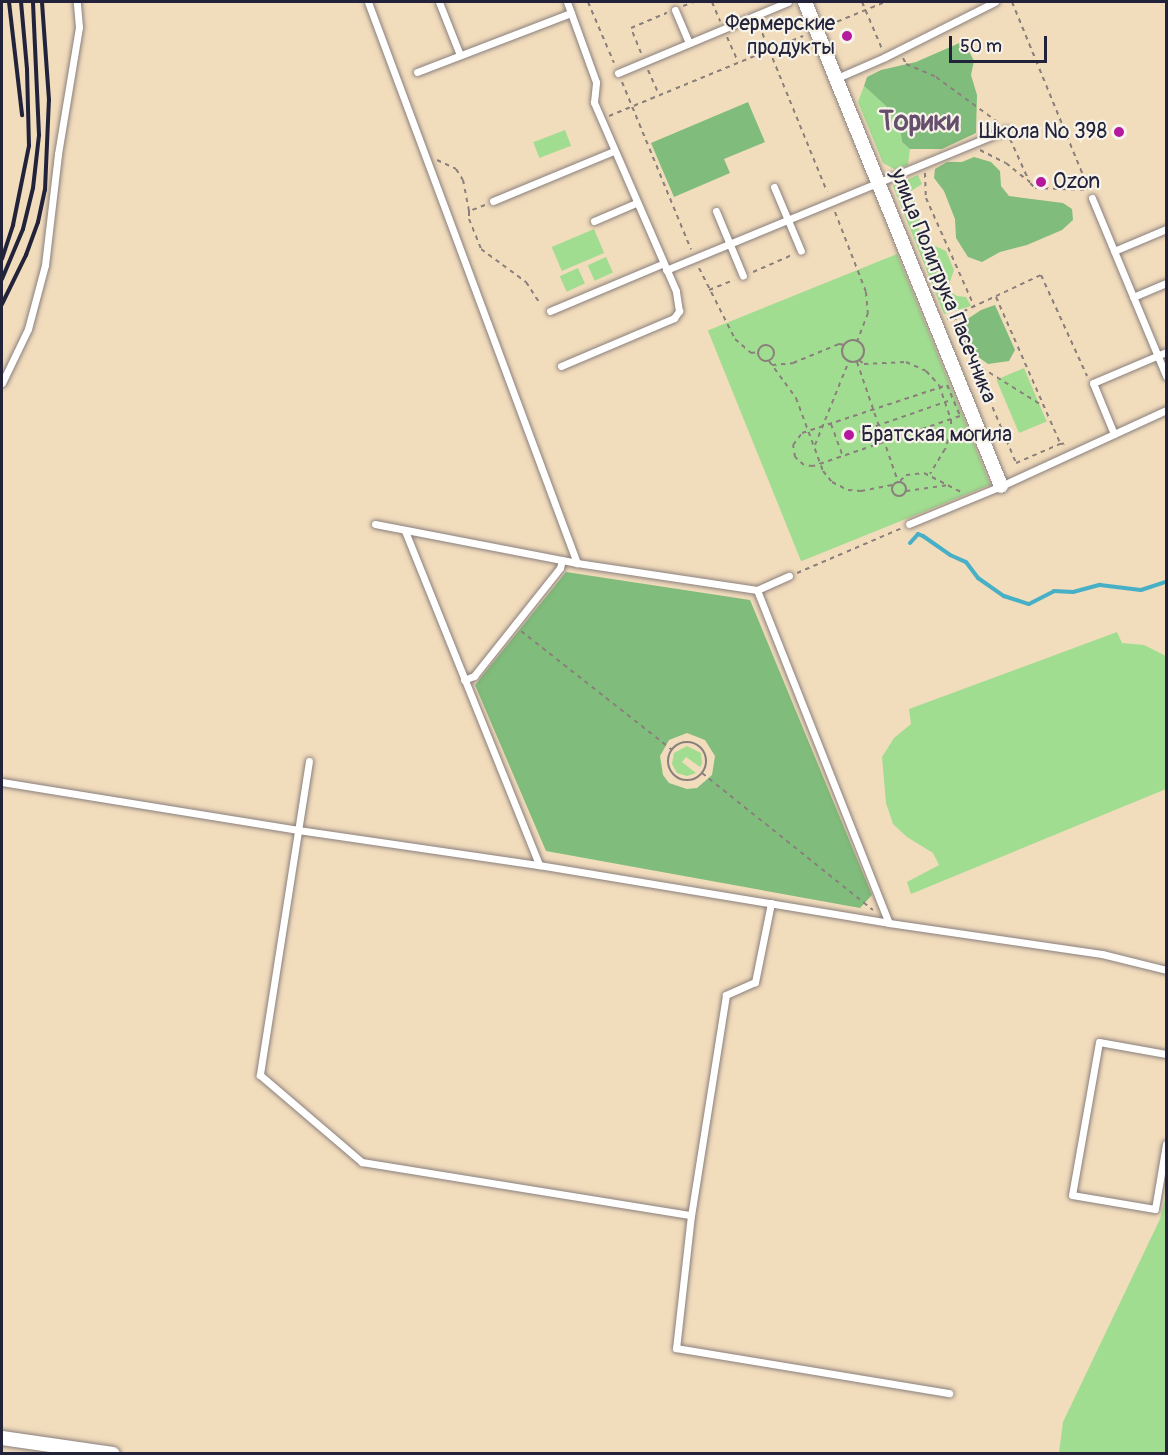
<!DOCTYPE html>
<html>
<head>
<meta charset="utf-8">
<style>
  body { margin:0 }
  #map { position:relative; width:1168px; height:1455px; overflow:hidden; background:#f1dcbc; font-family:Pangolin,sans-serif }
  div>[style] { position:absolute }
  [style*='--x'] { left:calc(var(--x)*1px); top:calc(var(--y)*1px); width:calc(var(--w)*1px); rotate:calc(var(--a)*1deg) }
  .green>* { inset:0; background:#a1dd91; transform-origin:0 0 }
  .forest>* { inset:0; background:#80bc7b }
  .stream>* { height:4px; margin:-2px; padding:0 2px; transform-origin:2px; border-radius:2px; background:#47b0c6 }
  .path>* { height:2px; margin-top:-1px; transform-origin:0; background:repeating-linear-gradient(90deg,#8a7f7c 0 4.5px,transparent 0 9px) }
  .path>.ring { margin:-1px; padding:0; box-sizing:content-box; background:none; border:2px solid #8a7f7c; border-radius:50% }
  .roads { filter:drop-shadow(0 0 2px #8a7f7c) drop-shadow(0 0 2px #8a7f7c) }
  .lane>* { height:7px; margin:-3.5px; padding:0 3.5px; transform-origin:3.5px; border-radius:3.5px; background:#fff }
  .street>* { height:14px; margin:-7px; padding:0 7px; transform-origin:7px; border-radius:7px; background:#fff }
  .rail>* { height:4px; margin:-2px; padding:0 2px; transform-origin:2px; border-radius:2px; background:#22223b }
  .dots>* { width:16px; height:16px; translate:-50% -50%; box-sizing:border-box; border:3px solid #f7f3e8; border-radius:50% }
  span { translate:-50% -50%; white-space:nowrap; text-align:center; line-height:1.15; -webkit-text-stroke:4.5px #f7f3e8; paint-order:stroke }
  .poi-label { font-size:21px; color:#22223b }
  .right { translate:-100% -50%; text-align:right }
  .left { translate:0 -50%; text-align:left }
  .street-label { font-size:21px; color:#22223b }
  .district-label { font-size:27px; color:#664f6d; font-weight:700 }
  .frame { position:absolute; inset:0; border:3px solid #22223b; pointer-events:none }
  .scale { position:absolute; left:949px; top:36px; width:98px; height:27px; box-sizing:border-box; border:3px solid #22223b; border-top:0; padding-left:8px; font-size:18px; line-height:21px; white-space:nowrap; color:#22223b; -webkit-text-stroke:4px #f7f3e8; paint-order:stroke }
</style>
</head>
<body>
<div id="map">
  <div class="green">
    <div style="clip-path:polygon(864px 86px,886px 106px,900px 127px,902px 142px,910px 149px,908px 165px,896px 170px,883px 163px,858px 102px)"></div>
    <div style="left:565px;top:130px;width:17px;height:34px;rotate:69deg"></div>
    <div style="clip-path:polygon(918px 175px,922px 184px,911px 191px,908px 197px,915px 202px,920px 216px,919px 229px,926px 242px,946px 251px,954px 270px,947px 290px,957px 296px,966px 297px,971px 306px,944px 314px,893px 186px)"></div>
    <div style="left:594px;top:229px;width:26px;height:46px;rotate:67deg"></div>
    <div style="left:897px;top:254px;width:249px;height:204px;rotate:68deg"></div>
    <div style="left:606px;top:257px;width:17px;height:20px;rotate:66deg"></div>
    <div style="left:578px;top:268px;width:17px;height:20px;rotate:66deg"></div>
    <div style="left:1024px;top:368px;width:58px;height:30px;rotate:67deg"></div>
    <div style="clip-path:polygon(1117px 632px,1122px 643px,1144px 645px,1166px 656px,1166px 789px,911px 894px,907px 882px,939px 865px,933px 853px,907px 837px,893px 824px,886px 803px,882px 757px,894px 738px,911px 724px,909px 709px)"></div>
    <div style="clip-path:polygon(687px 746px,701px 753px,702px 764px,700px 767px,686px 757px,682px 762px,696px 773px,687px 776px,677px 773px,672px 764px,674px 753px)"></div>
    <div style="clip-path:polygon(1166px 1195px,1166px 1453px,1059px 1453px,1063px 1422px,1160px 1219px)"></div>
  </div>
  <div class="forest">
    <div style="clip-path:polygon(964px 41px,974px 61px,971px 75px,977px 95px,976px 133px,942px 149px,910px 149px,902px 142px,900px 127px,886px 106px,864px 86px,867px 77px,881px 70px,916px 62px)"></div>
    <div style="clip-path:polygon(748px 102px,765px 142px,724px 159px,730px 173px,674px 197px,651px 143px)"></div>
    <div style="clip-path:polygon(974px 157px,991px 162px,1000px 171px,1001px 186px,1009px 196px,1063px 203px,1072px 209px,1073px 220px,1062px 230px,1027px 245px,1000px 252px,982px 262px,968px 257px,956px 238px,955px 219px,944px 191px,934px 178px,935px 169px,947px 162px,962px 162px)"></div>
    <div style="clip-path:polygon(995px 305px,1015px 350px,1009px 361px,988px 364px,977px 356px,963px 322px,981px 310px)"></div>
    <div style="clip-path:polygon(evenodd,566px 572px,750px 600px,872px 895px,860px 908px,546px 851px,475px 685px,566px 572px,687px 733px,705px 740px,715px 756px,712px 775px,697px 788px,687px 789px,669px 783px,663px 775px,660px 756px,669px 740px,687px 733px)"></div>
  </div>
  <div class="stream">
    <div style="--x:910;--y:543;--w:12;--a:-48"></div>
    <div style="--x:918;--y:534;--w:5;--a:22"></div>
    <div style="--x:923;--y:536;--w:33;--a:35"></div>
    <div style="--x:950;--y:555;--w:17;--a:24"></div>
    <div style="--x:966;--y:562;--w:20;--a:53"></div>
    <div style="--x:978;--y:578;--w:32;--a:35"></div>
    <div style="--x:1004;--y:596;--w:26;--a:18"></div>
    <div style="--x:1029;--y:604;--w:28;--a:-27"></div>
    <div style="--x:1054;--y:591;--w:19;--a:3"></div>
    <div style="--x:1073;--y:592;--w:28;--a:-15"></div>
    <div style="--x:1100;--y:585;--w:41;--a:7"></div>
    <div style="--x:1141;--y:590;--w:26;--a:-18"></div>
  </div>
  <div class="path">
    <div style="--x:588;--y:2;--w:66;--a:66.9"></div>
    <div style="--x:712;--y:2;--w:21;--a:67"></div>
    <div style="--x:862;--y:2;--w:51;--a:66.9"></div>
    <div style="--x:1012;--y:2;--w:203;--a:67.7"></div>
    <div style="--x:683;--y:6;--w:12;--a:-20"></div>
    <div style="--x:759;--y:25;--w:180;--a:67.8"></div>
    <div style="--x:829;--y:25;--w:61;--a:-22.3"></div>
    <div style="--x:727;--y:37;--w:27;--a:66"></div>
    <div style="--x:641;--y:53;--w:27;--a:-112"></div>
    <div style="--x:631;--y:28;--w:39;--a:-23"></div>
    <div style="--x:903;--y:58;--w:7;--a:63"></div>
    <div style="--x:906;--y:64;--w:33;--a:23"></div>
    <div style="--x:936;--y:77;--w:78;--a:36.1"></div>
    <div style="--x:648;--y:70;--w:27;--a:66"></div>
    <div style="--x:622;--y:82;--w:181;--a:67.6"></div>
    <div style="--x:609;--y:116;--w:210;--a:-22.4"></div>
    <div style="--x:1010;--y:139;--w:48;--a:65.6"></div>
    <div style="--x:1030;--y:183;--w:7;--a:45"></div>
    <div style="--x:1035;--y:188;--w:50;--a:2.3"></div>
    <div style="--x:980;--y:150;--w:29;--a:27"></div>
    <div style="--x:1006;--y:163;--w:28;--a:39"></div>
    <div style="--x:437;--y:160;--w:21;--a:25"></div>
    <div style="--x:456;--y:169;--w:13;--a:58"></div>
    <div style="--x:463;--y:180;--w:32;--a:79"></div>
    <div style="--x:925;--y:173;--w:25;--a:88"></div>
    <div style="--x:926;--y:198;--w:118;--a:66"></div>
    <div style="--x:485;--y:205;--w:17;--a:159"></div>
    <div style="--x:469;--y:211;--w:8;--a:90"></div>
    <div style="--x:469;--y:219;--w:32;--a:68"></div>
    <div style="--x:481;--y:249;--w:56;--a:36.3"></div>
    <div style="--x:526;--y:282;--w:27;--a:57"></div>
    <div style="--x:835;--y:212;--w:86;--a:68.8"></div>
    <div style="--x:866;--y:292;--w:21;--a:85"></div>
    <div style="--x:868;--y:313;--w:31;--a:111"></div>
    <div style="--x:699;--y:268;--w:80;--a:63.1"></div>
    <div style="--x:735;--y:339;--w:21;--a:41"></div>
    <div style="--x:751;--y:353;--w:7;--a:-8"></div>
    <div style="--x:753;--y:272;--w:43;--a:-23.6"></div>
    <div style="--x:709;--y:290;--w:27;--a:-22"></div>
    <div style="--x:996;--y:297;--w:159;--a:66.3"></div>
    <div style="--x:954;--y:316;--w:160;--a:67.1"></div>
    <div style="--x:1016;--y:463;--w:48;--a:-23.4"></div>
    <div style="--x:1060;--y:444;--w:9;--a:-6"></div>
    <div style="--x:947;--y:319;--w:104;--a:-25.1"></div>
    <div style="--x:1041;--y:275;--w:111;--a:65.5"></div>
    <div class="ring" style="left:842px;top:340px;width:20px;height:20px"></div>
    <div class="ring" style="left:758px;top:345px;width:14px;height:14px"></div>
    <div style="--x:859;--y:360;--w:6;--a:39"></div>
    <div style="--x:864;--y:364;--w:42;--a:-2.7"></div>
    <div style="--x:906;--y:362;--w:22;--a:24"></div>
    <div style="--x:926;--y:371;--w:19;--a:47"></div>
    <div style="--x:939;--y:385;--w:36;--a:71"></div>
    <div style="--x:951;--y:419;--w:12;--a:90"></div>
    <div style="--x:951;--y:431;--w:19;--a:108"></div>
    <div style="--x:945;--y:449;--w:29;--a:121"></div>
    <div style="--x:769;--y:361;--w:46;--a:53.9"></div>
    <div style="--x:796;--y:398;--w:78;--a:69.7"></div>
    <div style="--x:823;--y:471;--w:14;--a:51"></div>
    <div style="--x:832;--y:482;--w:18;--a:27"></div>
    <div style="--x:848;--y:490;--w:13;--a:4"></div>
    <div style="--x:861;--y:491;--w:33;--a:-11"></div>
    <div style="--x:857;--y:362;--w:127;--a:71.1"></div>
    <div style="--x:974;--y:363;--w:81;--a:31.9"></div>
    <div style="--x:772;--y:365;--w:21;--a:-5"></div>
    <div style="--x:793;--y:363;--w:50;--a:-22.4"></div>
    <div style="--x:839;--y:344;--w:6;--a:9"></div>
    <div style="--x:947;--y:385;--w:34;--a:67"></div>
    <div style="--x:960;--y:416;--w:155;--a:161.2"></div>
    <div style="--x:813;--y:466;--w:9;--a:-174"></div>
    <div style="--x:804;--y:465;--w:12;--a:-138"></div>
    <div style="--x:795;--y:457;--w:12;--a:-99"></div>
    <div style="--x:793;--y:445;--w:15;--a:-53"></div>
    <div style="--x:802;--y:433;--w:153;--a:-18.3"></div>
    <div style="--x:831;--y:424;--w:33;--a:70"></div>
    <div style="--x:859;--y:432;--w:97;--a:-19.2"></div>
    <div style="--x:815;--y:445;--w:91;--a:-68"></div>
    <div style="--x:900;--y:481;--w:8;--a:-45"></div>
    <div style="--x:906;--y:475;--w:18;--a:-6"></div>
    <div style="--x:924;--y:473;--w:42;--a:27.2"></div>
    <div class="ring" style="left:892px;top:482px;width:12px;height:12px"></div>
    <div style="--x:906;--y:491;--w:43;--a:-7.9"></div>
    <div style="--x:797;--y:573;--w:114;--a:-23.2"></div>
    <div style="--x:521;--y:631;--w:192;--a:38.2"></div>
    <div class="ring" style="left:668px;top:742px;width:36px;height:36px"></div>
    <div style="--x:702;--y:773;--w:219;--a:38.7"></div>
  </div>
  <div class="roads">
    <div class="lane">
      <div style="--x:368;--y:2;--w:599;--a:69.57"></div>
      <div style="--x:439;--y:2;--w:57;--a:68.4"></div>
      <div style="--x:675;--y:10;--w:36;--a:67"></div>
      <div style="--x:417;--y:72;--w:165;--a:-21"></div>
      <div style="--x:618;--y:73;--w:184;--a:-22.7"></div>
      <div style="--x:837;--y:78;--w:52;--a:-23.6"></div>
      <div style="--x:885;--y:57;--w:123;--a:-26.6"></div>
      <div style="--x:774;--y:187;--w:69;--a:67.1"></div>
      <div style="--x:1092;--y:198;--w:193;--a:67.4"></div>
      <div style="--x:493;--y:201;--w:131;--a:-22.5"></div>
      <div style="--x:716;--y:211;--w:70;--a:67.4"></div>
      <div style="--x:594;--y:221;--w:46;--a:-23.2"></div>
      <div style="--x:1114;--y:251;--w:56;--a:-22.9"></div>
      <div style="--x:666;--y:270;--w:368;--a:-22.4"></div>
      <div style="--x:1133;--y:297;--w:36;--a:-23"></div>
      <div style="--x:550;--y:311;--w:121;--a:-22.8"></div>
      <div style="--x:561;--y:366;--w:123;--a:-23"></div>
      <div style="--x:674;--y:318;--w:9;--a:-54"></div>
      <div style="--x:679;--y:311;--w:20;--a:-99"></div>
      <div style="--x:676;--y:291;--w:206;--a:-113.5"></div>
      <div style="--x:594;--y:102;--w:20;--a:-84"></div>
      <div style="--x:596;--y:82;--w:85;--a:-109.9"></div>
      <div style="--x:2;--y:383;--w:60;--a:-64.3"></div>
      <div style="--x:28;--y:329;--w:66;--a:-75.1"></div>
      <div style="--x:45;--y:265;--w:112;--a:-83.3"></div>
      <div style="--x:58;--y:154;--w:129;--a:-80.6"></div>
      <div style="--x:79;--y:27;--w:25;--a:-95"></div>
      <div style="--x:1114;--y:434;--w:55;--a:-112.4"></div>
      <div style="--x:1093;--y:383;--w:79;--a:-23"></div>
      <div style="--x:375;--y:524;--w:206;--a:10.9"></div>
      <div style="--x:577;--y:563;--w:182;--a:8.5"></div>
      <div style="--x:757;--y:590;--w:358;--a:68.4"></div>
      <div style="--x:909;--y:524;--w:100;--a:-22.4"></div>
      <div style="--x:1001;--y:486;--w:182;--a:-24.7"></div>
      <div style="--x:405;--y:531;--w:360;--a:68.1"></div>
      <div style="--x:757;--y:590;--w:35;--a:-24"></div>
      <div style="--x:464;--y:680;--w:11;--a:-22"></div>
      <div style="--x:474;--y:676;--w:138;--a:-51.5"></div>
      <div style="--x:560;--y:568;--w:8;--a:-76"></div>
      <div style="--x:309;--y:761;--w:318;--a:98.9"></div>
      <div style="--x:260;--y:1075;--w:134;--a:40.5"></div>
      <div style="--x:362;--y:1162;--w:333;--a:9.2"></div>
      <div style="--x:2;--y:782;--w:300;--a:9.2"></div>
      <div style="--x:298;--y:830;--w:244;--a:8.3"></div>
      <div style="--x:539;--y:865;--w:355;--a:9.4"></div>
      <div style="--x:889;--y:923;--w:215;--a:8.3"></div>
      <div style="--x:1102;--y:954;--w:66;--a:14"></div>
      <div style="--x:771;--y:903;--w:81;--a:101.4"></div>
      <div style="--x:755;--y:982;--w:32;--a:156"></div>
      <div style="--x:726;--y:995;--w:223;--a:99"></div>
      <div style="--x:691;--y:1215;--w:134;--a:96.4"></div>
      <div style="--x:676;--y:1348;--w:277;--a:9.4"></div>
      <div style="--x:1166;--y:1054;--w:68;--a:-169.8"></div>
      <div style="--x:1099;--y:1042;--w:155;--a:100"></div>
      <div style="--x:1072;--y:1195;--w:84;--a:9.6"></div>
      <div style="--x:1155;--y:1209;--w:66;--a:-80.4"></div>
    </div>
    <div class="street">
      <div style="--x:805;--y:2;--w:522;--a:67.95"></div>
      <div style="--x:2;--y:1438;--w:112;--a:8.2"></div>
    </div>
  </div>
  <div class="rail">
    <div style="--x:9;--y:2;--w:114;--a:83.4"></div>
    <div style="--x:2;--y:259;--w:36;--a:-72"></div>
    <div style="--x:13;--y:225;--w:81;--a:-78.6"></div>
    <div style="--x:29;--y:146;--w:77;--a:-91.5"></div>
    <div style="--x:27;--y:69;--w:67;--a:-95.1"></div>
    <div style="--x:2;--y:279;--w:54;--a:-67.2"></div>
    <div style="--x:23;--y:229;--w:42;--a:-76.3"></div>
    <div style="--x:33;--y:188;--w:53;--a:-83.5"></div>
    <div style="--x:39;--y:135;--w:133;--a:-92.6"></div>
    <div style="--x:2;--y:304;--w:55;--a:-63.9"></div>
    <div style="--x:26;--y:255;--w:35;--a:-70"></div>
    <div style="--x:38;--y:222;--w:33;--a:-78"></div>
    <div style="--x:45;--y:190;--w:90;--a:-87.5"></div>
    <div style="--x:49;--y:100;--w:98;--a:-94.1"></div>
  </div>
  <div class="dots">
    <div style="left:847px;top:36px;background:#b5179e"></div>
    <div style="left:1119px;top:132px;background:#b5179e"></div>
    <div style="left:1041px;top:182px;background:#b5179e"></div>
    <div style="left:849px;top:435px;background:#b5179e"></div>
  </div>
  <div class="poi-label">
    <span class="right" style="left:835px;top:36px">Фермерские<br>продукты</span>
    <span class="right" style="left:1107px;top:132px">Школа № 398</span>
    <span class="left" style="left:1053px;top:182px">Ozon</span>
    <span class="left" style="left:861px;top:435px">Братская могила</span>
  </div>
  <div class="street-label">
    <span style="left:943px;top:286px;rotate:68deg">улица Политрука Пасечника</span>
  </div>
  <div class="district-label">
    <span style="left:919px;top:122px">Торики</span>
  </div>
  <div class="frame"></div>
  <div class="scale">50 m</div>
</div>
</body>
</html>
